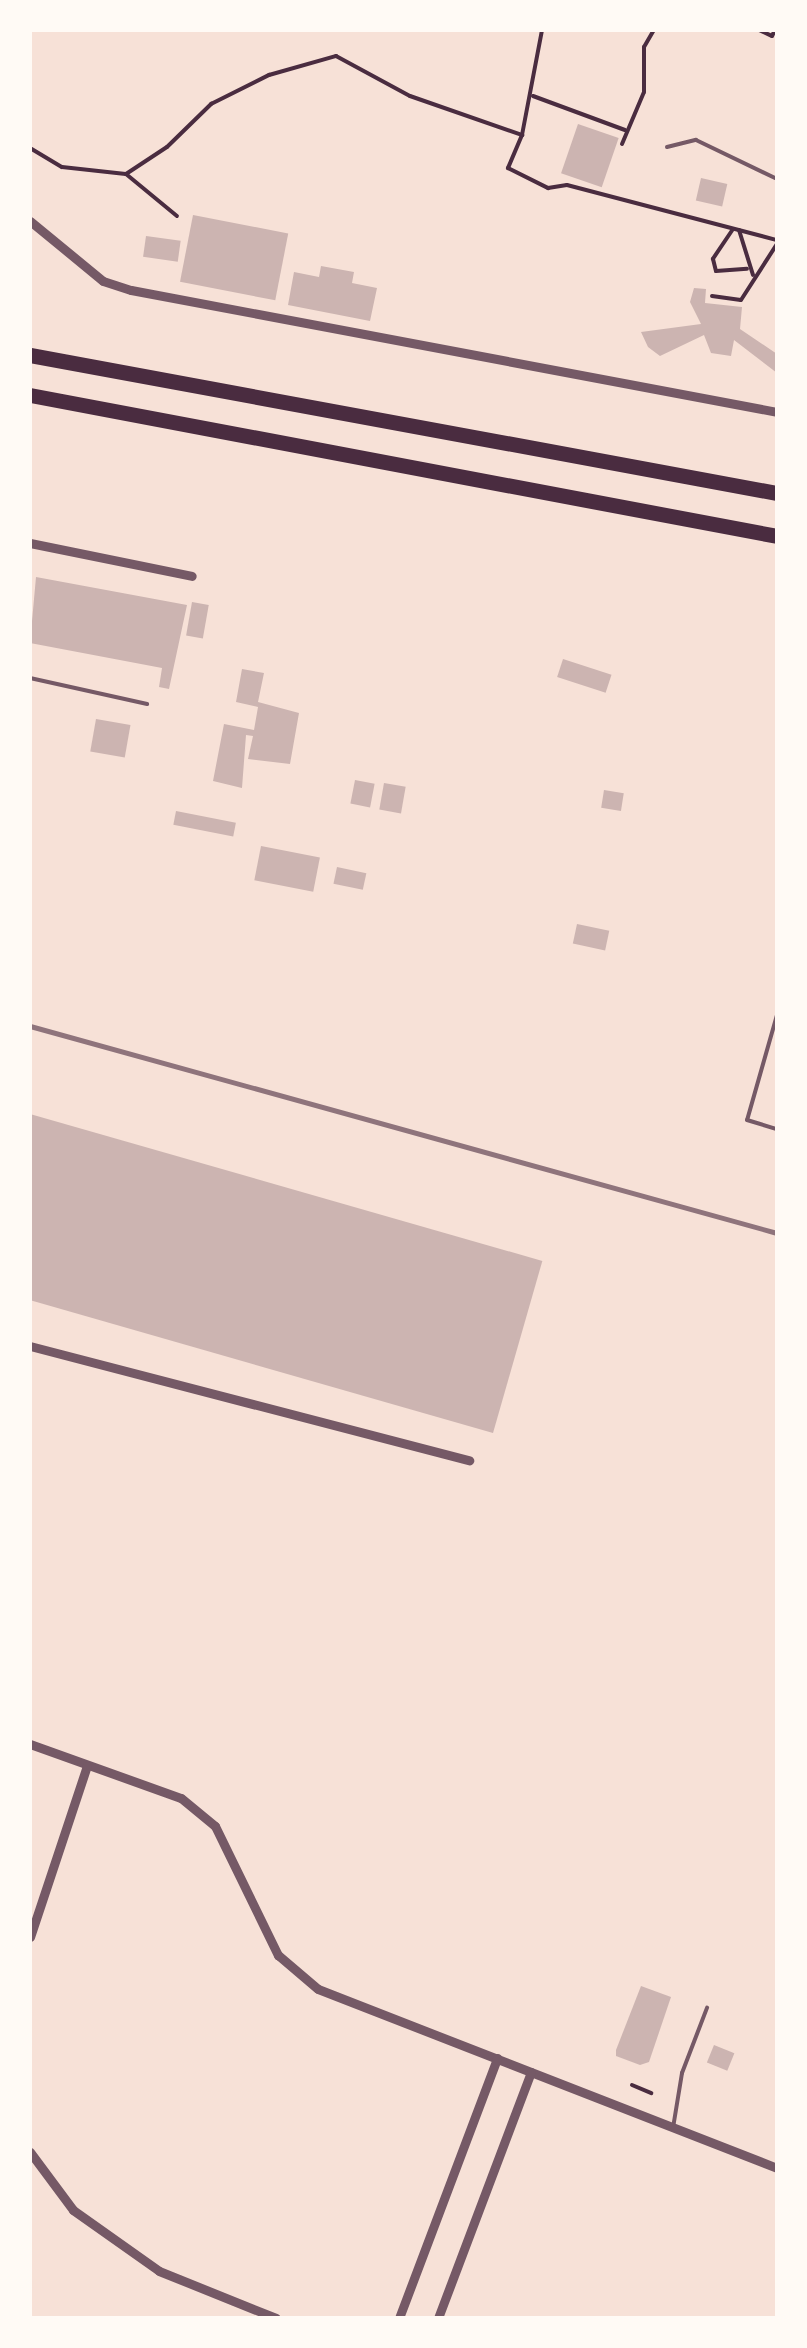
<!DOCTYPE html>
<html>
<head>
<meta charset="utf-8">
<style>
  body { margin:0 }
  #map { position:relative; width:807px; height:2348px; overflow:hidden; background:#f7e1d7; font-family:"Playfair Display",serif }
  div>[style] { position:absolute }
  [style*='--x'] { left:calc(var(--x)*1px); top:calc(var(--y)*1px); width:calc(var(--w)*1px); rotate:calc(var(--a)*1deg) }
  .building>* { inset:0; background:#ccb4b1; transform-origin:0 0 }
  .path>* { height:4px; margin:-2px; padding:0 2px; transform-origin:2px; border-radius:2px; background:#4a2c40 }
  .service>* { height:4px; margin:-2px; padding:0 2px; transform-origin:2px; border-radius:2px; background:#755966 }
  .minor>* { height:9px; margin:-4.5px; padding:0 4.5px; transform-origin:4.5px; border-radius:4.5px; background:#755966 }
  .motorway>* { height:15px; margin:-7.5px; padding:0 7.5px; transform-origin:7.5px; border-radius:7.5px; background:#4a2c40 }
  .rail>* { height:5px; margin:-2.5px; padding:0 2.5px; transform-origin:2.5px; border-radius:2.5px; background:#8f747c }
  span { translate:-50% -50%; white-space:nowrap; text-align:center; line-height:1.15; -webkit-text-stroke:10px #fffaf5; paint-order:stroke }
  .frame { position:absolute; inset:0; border:32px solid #fffaf5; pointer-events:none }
</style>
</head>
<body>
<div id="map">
  <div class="building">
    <div style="left:578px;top:124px;width:43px;height:52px;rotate:19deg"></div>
    <div style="left:701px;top:178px;width:27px;height:23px;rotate:13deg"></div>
    <div style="left:193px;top:215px;width:97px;height:68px;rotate:11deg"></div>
    <div style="left:146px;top:236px;width:35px;height:21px;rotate:8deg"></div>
    <div style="clip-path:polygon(321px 266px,354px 272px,352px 283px,377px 288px,370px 321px,288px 305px,294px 272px,319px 277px)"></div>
    <div style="clip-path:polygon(694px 288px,706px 289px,705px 303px,742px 307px,740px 329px,777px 354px,777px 373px,734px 340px,731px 356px,711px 353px,704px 335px,660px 356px,648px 347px,641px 332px,701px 324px,690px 302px)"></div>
    <div style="clip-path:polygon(36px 577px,187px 605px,169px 689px,159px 687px,162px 668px,30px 643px)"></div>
    <div style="left:192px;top:602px;width:17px;height:34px;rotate:10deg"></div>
    <div style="left:563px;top:659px;width:51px;height:19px;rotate:18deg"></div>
    <div style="clip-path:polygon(242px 669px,264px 673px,258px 702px,299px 713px,290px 764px,248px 759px,253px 736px,246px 735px,242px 788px,213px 781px,224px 724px,254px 730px,258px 707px,236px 702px)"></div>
    <div style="left:96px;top:719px;width:35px;height:33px;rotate:10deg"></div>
    <div style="left:355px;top:780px;width:20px;height:24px;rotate:11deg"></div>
    <div style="left:384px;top:783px;width:22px;height:27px;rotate:10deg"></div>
    <div style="left:604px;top:790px;width:20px;height:18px;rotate:9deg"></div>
    <div style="left:176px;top:811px;width:61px;height:14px;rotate:11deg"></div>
    <div style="left:261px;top:846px;width:60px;height:35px;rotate:11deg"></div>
    <div style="left:337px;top:867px;width:30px;height:17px;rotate:12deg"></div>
    <div style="left:577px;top:924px;width:33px;height:20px;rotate:12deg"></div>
    <div style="left:30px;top:1114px;width:533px;height:179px;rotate:16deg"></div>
    <div style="clip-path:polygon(641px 1986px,671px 1997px,649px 2062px,640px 2065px,616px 2056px,616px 2050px)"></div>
    <div style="left:714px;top:2045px;width:22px;height:19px;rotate:22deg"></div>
  </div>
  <div class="path">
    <div style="--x:759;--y:30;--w:14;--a:25"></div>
    <div style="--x:772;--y:36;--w:7;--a:-63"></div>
    <div style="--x:533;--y:96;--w:98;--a:20.3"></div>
    <div style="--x:522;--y:135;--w:36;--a:113"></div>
    <div style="--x:508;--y:168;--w:45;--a:26.6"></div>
    <div style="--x:548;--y:188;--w:19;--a:-9"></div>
    <div style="--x:567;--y:185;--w:217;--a:14.7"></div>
    <div style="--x:622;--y:144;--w:56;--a:-67.1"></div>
    <div style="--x:644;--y:92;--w:45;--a:-90"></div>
    <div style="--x:644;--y:47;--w:20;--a:-60"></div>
    <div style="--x:30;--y:148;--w:37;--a:31"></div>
    <div style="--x:62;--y:167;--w:64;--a:6.2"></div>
    <div style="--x:126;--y:174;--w:49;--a:-33.4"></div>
    <div style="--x:167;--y:147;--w:62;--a:-44.3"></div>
    <div style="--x:211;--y:104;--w:65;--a:-26.6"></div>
    <div style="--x:269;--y:75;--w:70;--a:-15.8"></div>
    <div style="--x:336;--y:56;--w:84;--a:28.4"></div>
    <div style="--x:410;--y:96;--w:119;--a:19.2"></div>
    <div style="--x:522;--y:135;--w:107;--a:-79.2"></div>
    <div style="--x:126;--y:174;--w:66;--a:39.5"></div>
    <div style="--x:733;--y:229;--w:36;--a:124"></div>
    <div style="--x:713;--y:259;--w:12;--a:76"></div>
    <div style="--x:716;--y:271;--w:31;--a:-4"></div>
    <div style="--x:739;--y:230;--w:47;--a:72.7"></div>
    <div style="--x:712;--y:296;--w:29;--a:8"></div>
    <div style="--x:741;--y:300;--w:67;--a:-57.3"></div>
    <div style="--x:632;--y:2085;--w:21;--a:23"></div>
  </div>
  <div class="service">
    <div style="--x:667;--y:147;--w:30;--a:-14"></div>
    <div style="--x:696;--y:140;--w:90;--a:25.7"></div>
    <div style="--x:30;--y:678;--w:120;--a:12.5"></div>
    <div style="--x:777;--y:1015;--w:109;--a:105.9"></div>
    <div style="--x:747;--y:1120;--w:31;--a:17"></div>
    <div style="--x:673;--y:2128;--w:56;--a:-80.7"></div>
    <div style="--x:682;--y:2073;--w:70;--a:-69"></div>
  </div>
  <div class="minor">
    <div style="--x:30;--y:221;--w:94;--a:39.4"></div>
    <div style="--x:103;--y:281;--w:29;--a:18"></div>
    <div style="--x:131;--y:290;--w:657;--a:10.69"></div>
    <div style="--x:30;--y:543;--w:165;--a:11.5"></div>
    <div style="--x:30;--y:1346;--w:454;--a:14.6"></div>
    <div style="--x:30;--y:1744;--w:160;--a:19.7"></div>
    <div style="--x:181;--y:1798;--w:44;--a:39.5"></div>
    <div style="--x:215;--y:1826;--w:144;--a:64"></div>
    <div style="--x:278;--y:1955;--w:52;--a:40.4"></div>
    <div style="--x:318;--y:1989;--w:493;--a:21.3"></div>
    <div style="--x:30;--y:1937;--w:180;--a:-71.6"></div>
    <div style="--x:30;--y:2152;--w:72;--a:53.4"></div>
    <div style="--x:73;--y:2210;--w:105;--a:35.3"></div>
    <div style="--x:159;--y:2271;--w:126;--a:21.9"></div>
    <div style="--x:399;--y:2318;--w:278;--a:-69.3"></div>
    <div style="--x:438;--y:2318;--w:263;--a:-69.3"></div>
  </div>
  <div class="motorway">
    <div style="--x:30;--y:355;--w:760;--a:10.47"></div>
    <div style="--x:30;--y:395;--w:760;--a:10.69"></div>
  </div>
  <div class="rail">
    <div style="--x:30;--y:1026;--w:775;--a:15.49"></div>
  </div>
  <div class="frame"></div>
</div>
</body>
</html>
